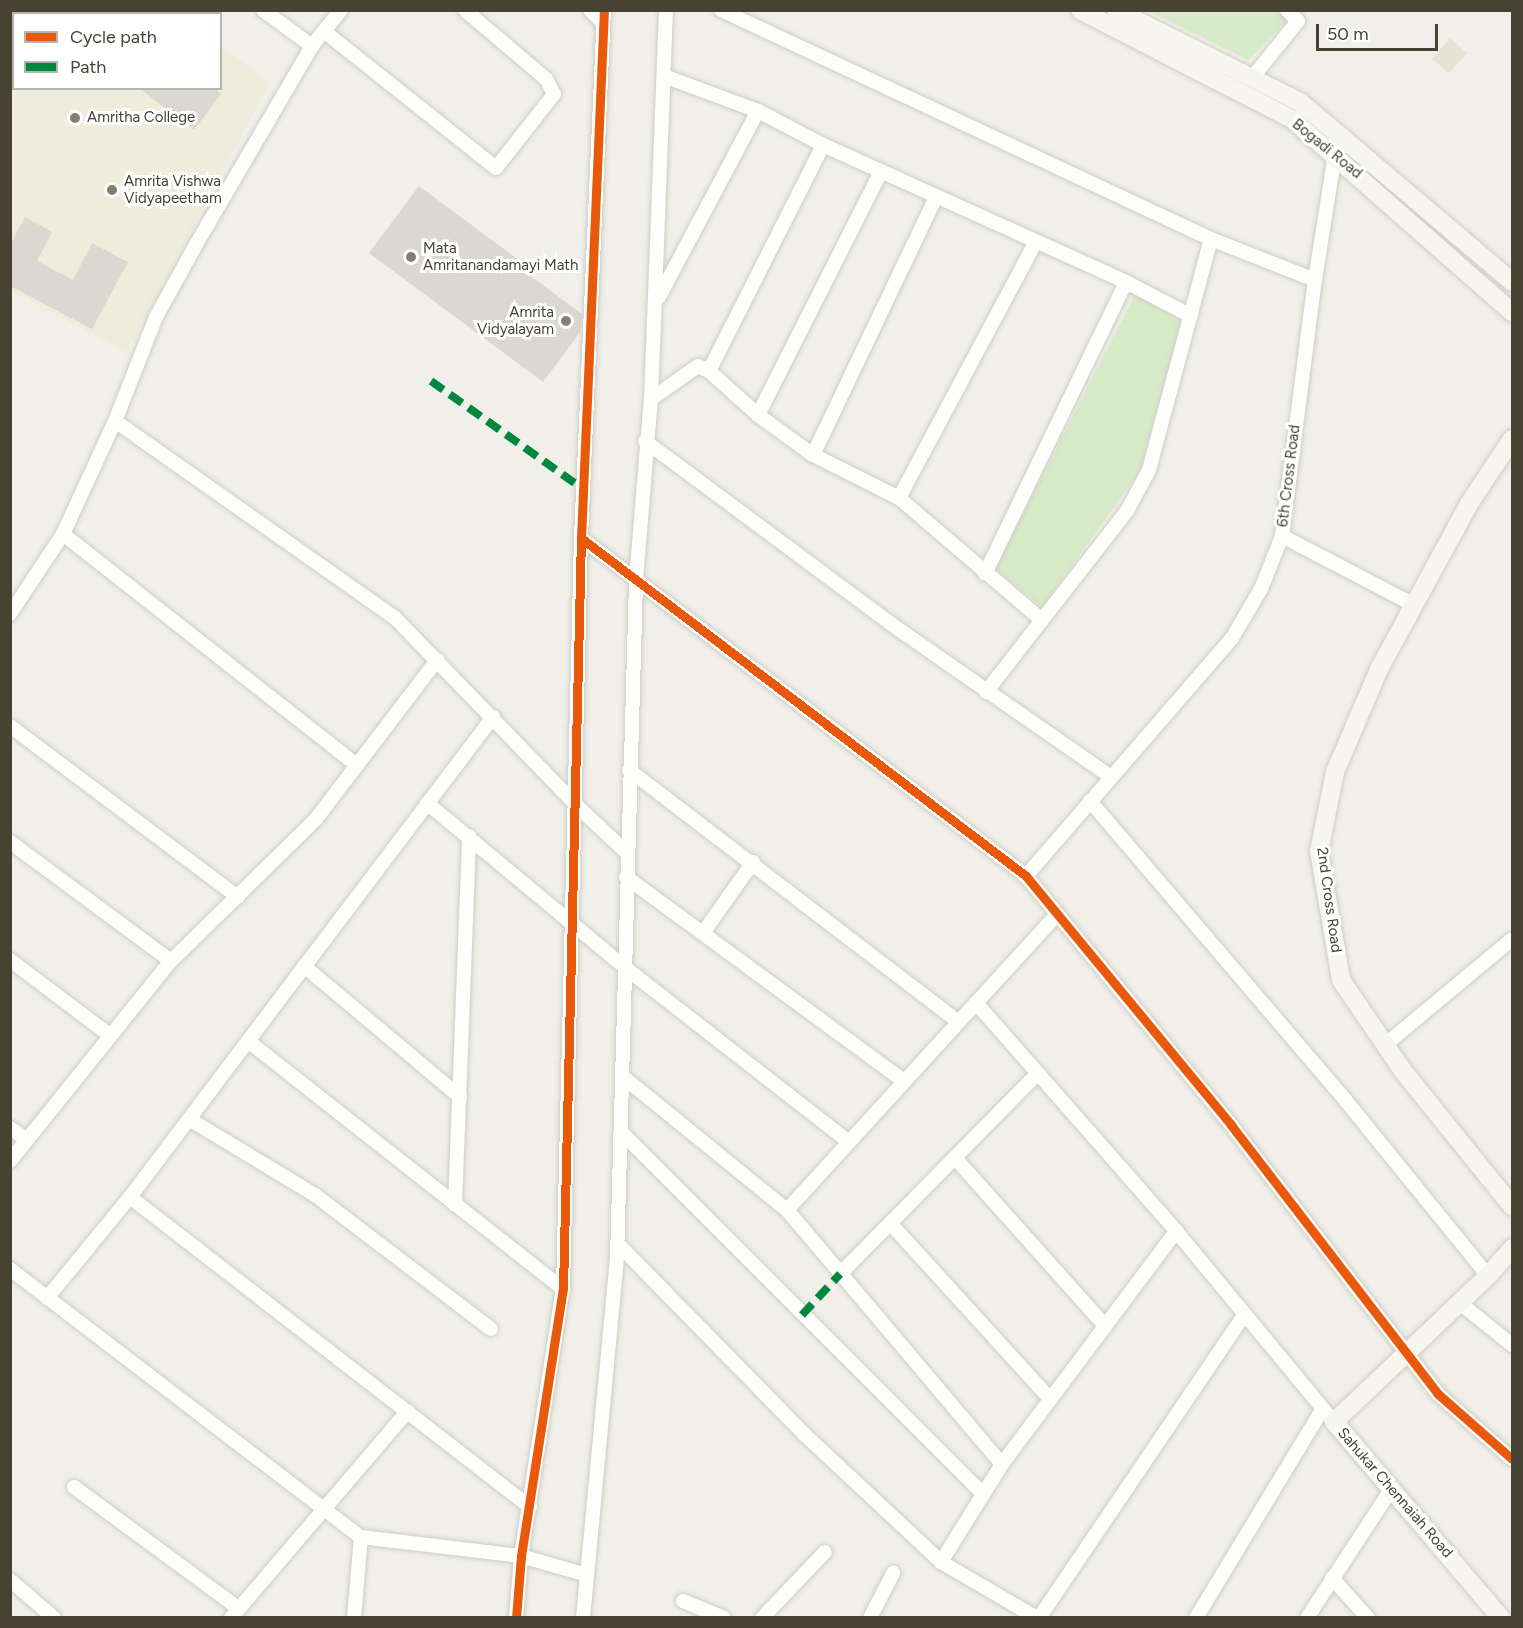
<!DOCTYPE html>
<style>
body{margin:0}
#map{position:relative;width:1523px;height:1628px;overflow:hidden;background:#f0efe9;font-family:Figtree,sans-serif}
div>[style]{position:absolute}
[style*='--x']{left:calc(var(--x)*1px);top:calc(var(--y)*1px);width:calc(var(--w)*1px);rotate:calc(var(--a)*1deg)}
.residential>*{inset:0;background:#e4e3d6}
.education>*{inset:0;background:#eeecdb}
.green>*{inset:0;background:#d7ebc9}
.building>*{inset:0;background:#dad8d1}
.roads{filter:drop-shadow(0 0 2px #cecdc7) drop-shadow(0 0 2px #cecdc7)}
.street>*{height:14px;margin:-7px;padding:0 7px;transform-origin:7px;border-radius:7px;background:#fdfdfc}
.secondary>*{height:18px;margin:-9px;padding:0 9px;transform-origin:9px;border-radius:9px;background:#f6f6ee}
.quiet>*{height:8px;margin-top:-4px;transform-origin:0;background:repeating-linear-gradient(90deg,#00873e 0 15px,transparent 0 23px)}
.cycleway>*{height:9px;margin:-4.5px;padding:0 4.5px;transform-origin:4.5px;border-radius:4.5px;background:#e8590c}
.dots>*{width:16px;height:16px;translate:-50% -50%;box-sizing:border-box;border:3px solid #fff;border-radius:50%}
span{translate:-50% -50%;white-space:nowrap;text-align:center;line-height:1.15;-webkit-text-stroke:6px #fff;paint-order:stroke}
.poi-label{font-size:15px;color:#464335}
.left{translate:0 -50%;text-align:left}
.right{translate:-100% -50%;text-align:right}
.street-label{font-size:15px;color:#464335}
.frame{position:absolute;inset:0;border:12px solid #464335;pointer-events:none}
.legend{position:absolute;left:12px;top:12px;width:210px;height:78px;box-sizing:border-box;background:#fff;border:2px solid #b5b4ae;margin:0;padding:8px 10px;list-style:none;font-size:18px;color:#464335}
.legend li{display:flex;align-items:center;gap:12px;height:30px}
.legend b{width:30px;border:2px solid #b5b4ae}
.scale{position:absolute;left:1316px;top:24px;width:122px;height:27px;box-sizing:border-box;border:3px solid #464335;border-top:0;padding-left:8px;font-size:18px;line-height:21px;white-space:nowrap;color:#464335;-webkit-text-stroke:4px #fff;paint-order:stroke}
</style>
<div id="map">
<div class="residential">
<i style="clip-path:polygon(1450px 38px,1467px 53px,1449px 73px,1432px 59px)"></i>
</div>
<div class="education">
<i style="clip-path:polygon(171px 10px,175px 13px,14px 14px,14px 88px,220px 88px,221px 46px,270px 82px,127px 352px,11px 291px,10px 11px)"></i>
</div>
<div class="green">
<i style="clip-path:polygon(1148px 11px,1277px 11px,1287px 20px,1248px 60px)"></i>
<i style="clip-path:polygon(1135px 294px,1182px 320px,1140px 471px,1042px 607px,995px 569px)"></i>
</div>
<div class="building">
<i style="clip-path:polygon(139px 88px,214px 88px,221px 94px,194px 130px)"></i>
<i style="clip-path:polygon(419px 186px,520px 261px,517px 266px,582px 314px,581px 331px,543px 382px,369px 253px)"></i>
<i style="clip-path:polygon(25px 217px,52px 232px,37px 261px,73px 280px,92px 243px,128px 262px,92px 329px,10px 286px,10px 245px)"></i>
</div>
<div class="roads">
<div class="street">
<i style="--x:263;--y:10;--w:61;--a:36.3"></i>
<i style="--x:341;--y:10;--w:46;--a:128.9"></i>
<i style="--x:312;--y:46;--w:236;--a:120.3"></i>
<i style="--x:193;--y:250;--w:77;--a:118.9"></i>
<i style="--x:156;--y:317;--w:112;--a:111.5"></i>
<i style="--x:115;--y:421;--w:342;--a:35.1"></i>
<i style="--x:395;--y:618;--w:262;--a:45.9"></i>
<i style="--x:577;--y:806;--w:67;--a:43.2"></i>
<i style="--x:590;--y:10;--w:18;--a:45"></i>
<i style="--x:721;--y:10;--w:541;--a:25.05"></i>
<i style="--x:1211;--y:239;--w:112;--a:21.5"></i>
<i style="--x:325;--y:32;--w:218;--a:38.5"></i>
<i style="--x:496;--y:168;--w:94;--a:-51.9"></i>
<i style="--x:554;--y:94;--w:17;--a:-118"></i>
<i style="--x:546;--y:79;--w:106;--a:-139.6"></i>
<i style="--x:664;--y:76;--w:100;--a:20.4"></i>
<i style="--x:758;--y:111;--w:73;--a:27.6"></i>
<i style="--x:823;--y:145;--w:333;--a:24.3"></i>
<i style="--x:1126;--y:282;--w:324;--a:115.8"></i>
<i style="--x:1252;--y:78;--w:73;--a:-51.1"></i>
<i style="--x:1298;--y:21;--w:16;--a:-135"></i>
<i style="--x:1126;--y:282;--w:73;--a:27.6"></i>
<i style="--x:659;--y:297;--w:211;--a:-62"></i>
<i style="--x:709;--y:371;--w:253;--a:-63.2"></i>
<i style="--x:651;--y:399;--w:57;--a:-35.1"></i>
<i style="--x:698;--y:366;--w:12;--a:24"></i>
<i style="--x:709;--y:371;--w:66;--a:41.9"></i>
<i style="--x:758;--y:415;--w:68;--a:36"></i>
<i style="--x:813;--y:455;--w:96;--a:26.6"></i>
<i style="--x:899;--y:498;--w:188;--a:40.5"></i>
<i style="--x:758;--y:415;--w:273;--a:-63.2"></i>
<i style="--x:645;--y:441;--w:307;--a:36.6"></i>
<i style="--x:891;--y:624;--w:268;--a:34.8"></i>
<i style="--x:813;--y:455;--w:286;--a:-64.5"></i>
<i style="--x:899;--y:498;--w:291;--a:-61.9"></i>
<i style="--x:63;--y:534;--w:374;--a:38.2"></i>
<i style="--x:1282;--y:536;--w:149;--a:27.6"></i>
<i style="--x:581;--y:538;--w:559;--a:37.22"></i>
<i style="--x:1026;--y:876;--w:323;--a:50.5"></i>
<i style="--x:1231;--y:1125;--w:339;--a:52.4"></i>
<i style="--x:1438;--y:1394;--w:98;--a:41.3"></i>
<i style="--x:10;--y:614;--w:96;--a:-56.5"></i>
<i style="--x:63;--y:534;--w:124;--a:-65.3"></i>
<i style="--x:986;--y:692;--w:229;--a:-52.1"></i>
<i style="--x:1127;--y:511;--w:47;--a:-61.8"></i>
<i style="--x:1149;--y:470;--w:239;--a:-75"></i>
<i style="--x:10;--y:726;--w:285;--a:36.9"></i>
<i style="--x:629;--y:770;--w:415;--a:37.4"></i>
<i style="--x:1090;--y:801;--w:394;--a:49.5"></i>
<i style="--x:1346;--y:1101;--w:225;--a:50.9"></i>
<i style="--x:427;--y:803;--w:255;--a:39.7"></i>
<i style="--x:623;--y:966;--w:286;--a:37.9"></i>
<i style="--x:10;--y:842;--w:200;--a:36.5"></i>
<i style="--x:1026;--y:876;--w:315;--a:-49.1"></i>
<i style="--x:1232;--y:638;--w:57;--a:-59.4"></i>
<i style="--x:1261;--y:589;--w:57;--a:-68.4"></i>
<i style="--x:1282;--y:536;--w:258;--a:-82.7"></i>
<i style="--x:1315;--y:280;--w:128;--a:-81"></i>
<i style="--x:1335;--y:154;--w:20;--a:-63"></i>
<i style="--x:626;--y:877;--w:345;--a:36.3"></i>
<i style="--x:703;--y:933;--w:87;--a:-54.8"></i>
<i style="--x:10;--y:960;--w:126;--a:37"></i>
<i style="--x:304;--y:966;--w:204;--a:40"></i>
<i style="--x:976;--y:1003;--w:303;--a:48.7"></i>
<i style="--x:1176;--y:1231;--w:248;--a:50.4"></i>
<i style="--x:248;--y:1041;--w:401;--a:38.2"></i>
<i style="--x:1385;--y:1045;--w:165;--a:-39.8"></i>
<i style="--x:622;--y:1076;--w:213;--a:39.1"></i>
<i style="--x:787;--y:1210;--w:333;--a:49.8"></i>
<i style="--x:189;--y:1119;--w:147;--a:31.1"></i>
<i style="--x:315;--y:1195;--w:221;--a:37.3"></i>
<i style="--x:10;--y:1128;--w:21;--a:35"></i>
<i style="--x:622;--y:1133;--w:511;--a:45"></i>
<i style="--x:955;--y:1158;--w:225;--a:48.2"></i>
<i style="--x:10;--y:1161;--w:257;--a:-51.2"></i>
<i style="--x:171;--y:961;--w:203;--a:-44.4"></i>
<i style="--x:316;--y:819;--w:200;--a:-52.7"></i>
<i style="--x:130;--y:1197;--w:506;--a:37.78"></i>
<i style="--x:455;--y:1205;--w:369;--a:-87.8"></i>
<i style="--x:787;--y:1210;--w:399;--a:-47.6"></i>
<i style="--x:890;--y:1223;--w:238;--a:47.7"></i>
<i style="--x:618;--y:1244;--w:267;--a:45.6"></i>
<i style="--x:805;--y:1435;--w:186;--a:43"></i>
<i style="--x:941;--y:1562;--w:111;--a:30.3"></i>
<i style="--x:10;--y:1269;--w:442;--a:37.4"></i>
<i style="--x:361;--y:1537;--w:161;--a:6.8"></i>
<i style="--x:521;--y:1556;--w:69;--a:16.1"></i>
<i style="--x:840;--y:1274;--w:282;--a:-45.4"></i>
<i style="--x:47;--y:1298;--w:131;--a:-50.6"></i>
<i style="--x:130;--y:1197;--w:602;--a:-52.9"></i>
<i style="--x:1460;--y:1303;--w:67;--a:38.9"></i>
<i style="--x:74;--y:1487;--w:204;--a:36.4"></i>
<i style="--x:941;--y:1562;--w:115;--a:-58.1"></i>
<i style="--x:1002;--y:1464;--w:291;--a:-53.2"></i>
<i style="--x:1332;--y:1578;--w:54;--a:48"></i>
<i style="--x:10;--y:1580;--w:58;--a:40.8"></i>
<i style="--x:683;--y:1601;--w:44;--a:22.5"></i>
<i style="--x:231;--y:1618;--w:272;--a:-49.5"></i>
<i style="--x:354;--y:1618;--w:81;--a:-85.1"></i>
<i style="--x:516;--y:1618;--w:62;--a:-85.4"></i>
<i style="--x:521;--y:1556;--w:270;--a:-81.1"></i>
<i style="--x:563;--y:1289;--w:751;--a:-88.63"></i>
<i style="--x:581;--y:538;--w:529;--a:-87.51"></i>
<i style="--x:583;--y:1618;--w:362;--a:-84.6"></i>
<i style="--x:617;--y:1258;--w:678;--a:-88.39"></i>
<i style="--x:636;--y:580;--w:182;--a:-85.3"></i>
<i style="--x:651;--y:399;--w:389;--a:-87.8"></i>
<i style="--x:762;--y:1618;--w:91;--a:-46.3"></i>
<i style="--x:870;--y:1618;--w:51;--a:-62.9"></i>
<i style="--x:1039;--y:1618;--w:366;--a:-55.9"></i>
<i style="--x:1196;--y:1618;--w:243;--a:-58.8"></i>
<i style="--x:1307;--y:1618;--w:155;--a:-56.8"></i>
</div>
<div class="secondary">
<i style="--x:1080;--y:10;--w:238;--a:27.2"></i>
<i style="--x:1292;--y:119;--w:293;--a:41.3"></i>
<i style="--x:1116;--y:10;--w:206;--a:26.6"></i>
<i style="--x:1300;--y:102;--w:278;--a:40.3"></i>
<i style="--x:1512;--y:439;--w:78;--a:123.5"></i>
<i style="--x:1469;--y:504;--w:186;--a:118.6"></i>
<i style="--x:1380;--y:667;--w:114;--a:113.2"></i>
<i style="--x:1335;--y:772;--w:81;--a:101.4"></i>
<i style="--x:1319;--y:851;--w:131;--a:80.3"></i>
<i style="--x:1341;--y:980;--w:110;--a:55.7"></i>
<i style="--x:1403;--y:1071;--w:174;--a:51.1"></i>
<i style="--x:1501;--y:1618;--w:257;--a:-130.4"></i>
<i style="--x:1334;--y:1422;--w:212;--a:-43.5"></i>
<i style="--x:1488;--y:1276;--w:37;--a:-49"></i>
</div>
</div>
<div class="quiet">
<i style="--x:431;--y:381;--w:186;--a:35.4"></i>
<i style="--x:802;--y:1315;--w:56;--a:-47.2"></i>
</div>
<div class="cycleway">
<i style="--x:581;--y:538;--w:559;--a:37.22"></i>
<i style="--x:1026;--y:876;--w:323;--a:50.5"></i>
<i style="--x:1231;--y:1125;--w:339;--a:52.4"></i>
<i style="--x:1438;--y:1394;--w:98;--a:41.3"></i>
<i style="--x:516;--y:1618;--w:62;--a:-85.4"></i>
<i style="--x:521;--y:1556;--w:270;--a:-81.1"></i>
<i style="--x:563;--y:1289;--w:751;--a:-88.63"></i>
<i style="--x:581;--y:538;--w:529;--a:-87.51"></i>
</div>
<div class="dots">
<i style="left:75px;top:118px;background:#827f74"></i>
<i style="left:112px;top:190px;background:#827f74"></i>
<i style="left:411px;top:257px;background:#827f74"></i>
<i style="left:566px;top:321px;background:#827f74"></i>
</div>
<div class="poi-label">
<span class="left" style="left:87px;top:118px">Amritha College</span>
<span class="left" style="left:124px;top:190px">Amrita Vishwa<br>Vidyapeetham</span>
<span class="left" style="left:423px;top:257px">Mata<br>Amritanandamayi Math</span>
<span class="right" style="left:554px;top:321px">Amrita<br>Vidyalayam</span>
</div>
<div class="street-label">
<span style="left:1327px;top:149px;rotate:39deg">Bogadi Road</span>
<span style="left:1289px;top:476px;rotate:-83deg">6th Cross Road</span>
<span style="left:1329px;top:900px;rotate:82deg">2nd Cross Road</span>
<span style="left:1395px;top:1493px;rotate:49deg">Sahukar Chennaiah Road</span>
</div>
<div class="frame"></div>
<ul class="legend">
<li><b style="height:8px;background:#e8590c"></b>Cycle path</li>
<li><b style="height:8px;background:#00873e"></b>Path</li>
</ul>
<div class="scale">50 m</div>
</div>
